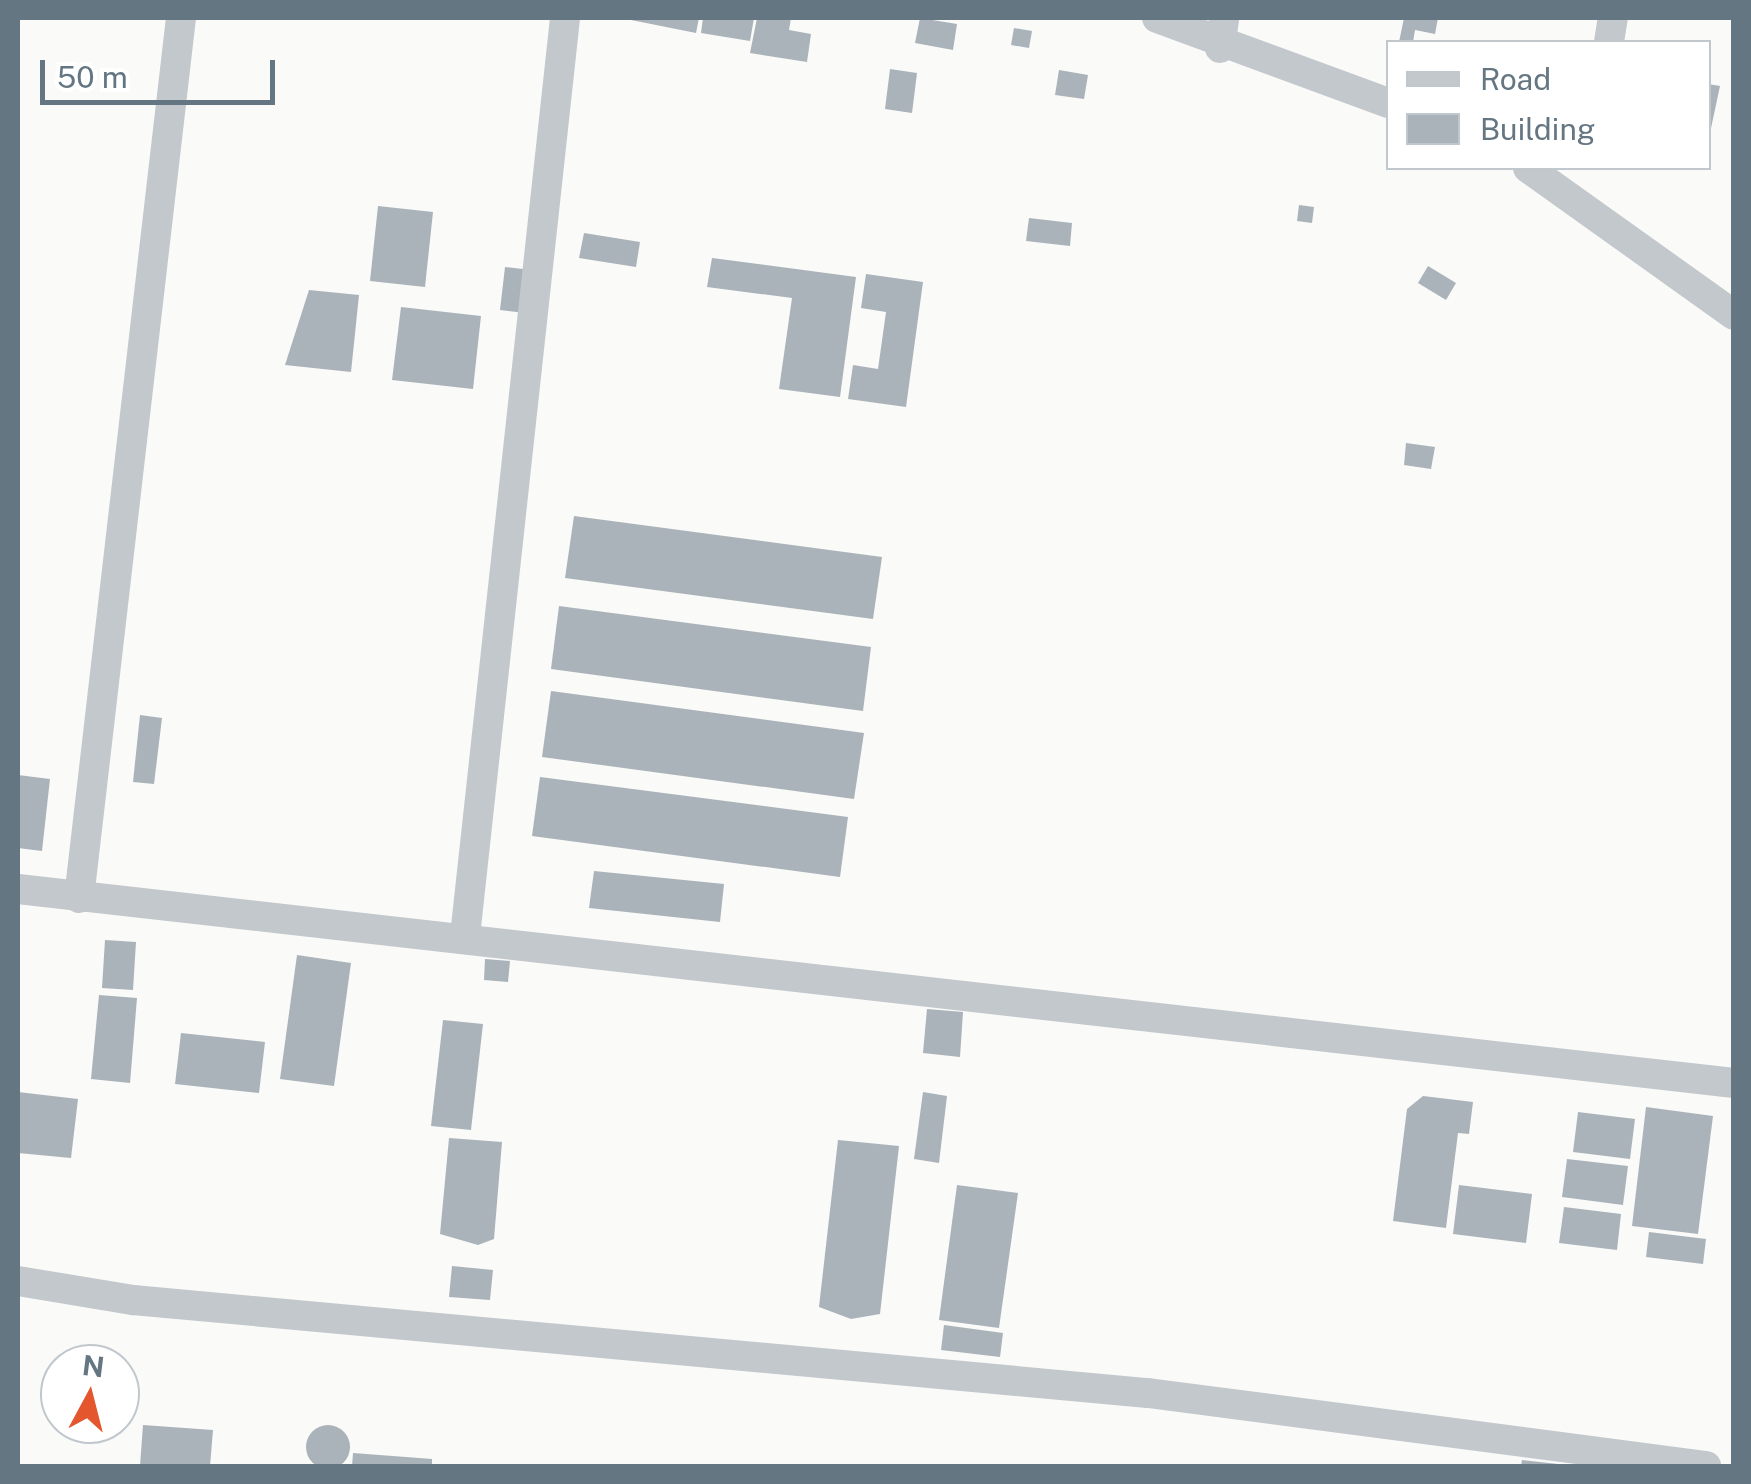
<!DOCTYPE html>
<style>
body{margin:0}
#map{position:relative;width:1751px;height:1484px;overflow:hidden;background:#fafaf8;font-family:"Public Sans",sans-serif}
div>[style]{position:absolute}
[style*='--x']{left:calc(var(--x)*1px);top:calc(var(--y)*1px);width:calc(var(--w)*1px);rotate:calc(var(--a)*1deg)}
.building>*{inset:0;background:#aab3b9}
.round{border-radius:50%}
.street>*{height:30px;margin:-15px;padding:0 15px;transform-origin:15px;border-radius:15px;background:#c3c8cc}
span{translate:-50% -50%;white-space:nowrap;text-align:center;line-height:1.15;-webkit-text-stroke:10px #fff;paint-order:stroke}
.frame{position:absolute;inset:0;border:20px solid #657683;pointer-events:none}
.legend{position:absolute;left:1386px;top:40px;width:325px;height:130px;box-sizing:border-box;background:#fff;border:2px solid #c1c8cd;margin:0;padding:12px 18px;list-style:none;font-size:30px;color:#657683}
.legend li{display:flex;align-items:center;gap:20px;height:50px}
.legend b{width:50px;border:2px solid #c1c8cd}
.north{position:absolute;left:40px;top:1344px;width:100px;height:100px;box-sizing:border-box;background:#fff;border:2px solid #c1c8cd;border-radius:50%;rotate:7deg;font-size:28px;font-weight:700;line-height:40px;text-align:center;color:#657683}
.north::after{content:'';display:block;margin:auto;width:35px;height:45px;background:#e4572e;clip-path:polygon(50% 0,100% 100%,50% 72%,0 100%)}
.scale{position:absolute;left:40px;top:60px;width:235px;height:45px;box-sizing:border-box;border:5px solid #657683;border-top:0;padding-left:12px;font-size:30px;line-height:35px;white-space:nowrap;color:#657683;-webkit-text-stroke:8px #fff;paint-order:stroke}
</style>
<div id="map">
<div class="building">
<i style="clip-path:polygon(621px 18px,699px 18px,696px 33px)"></i>
<i style="clip-path:polygon(703px 18px,754px 18px,750px 41px,701px 33px)"></i>
<i style="clip-path:polygon(757px 18px,791px 18px,789px 30px,811px 34px,807px 62px,750px 53px)"></i>
<i style="clip-path:polygon(920px 18px,957px 24px,953px 50px,915px 43px)"></i>
<i style="clip-path:polygon(1404px 18px,1438px 18px,1435px 34px,1415px 30px,1413px 42px,1399px 42px)"></i>
<i style="clip-path:polygon(1014px 28px,1032px 31px,1029px 48px,1011px 45px)"></i>
<i style="clip-path:polygon(890px 69px,917px 73px,912px 113px,885px 109px)"></i>
<i style="clip-path:polygon(1059px 70px,1088px 75px,1084px 99px,1055px 95px)"></i>
<i style="clip-path:polygon(1708px 84px,1720px 86px,1710px 133px,1708px 133px)"></i>
<i style="clip-path:polygon(1299px 205px,1314px 207px,1312px 223px,1297px 221px)"></i>
<i style="clip-path:polygon(378px 206px,433px 212px,425px 287px,370px 281px)"></i>
<i style="clip-path:polygon(1029px 218px,1072px 223px,1070px 246px,1026px 241px)"></i>
<i style="clip-path:polygon(584px 233px,640px 242px,636px 267px,579px 258px)"></i>
<i style="clip-path:polygon(712px 258px,856px 277px,840px 397px,779px 389px,792px 298px,707px 287px)"></i>
<i style="clip-path:polygon(1428px 266px,1456px 283px,1446px 300px,1418px 283px)"></i>
<i style="clip-path:polygon(505px 267px,531px 270px,526px 313px,500px 310px)"></i>
<i style="clip-path:polygon(866px 274px,923px 282px,906px 407px,848px 399px,853px 365px,878px 369px,886px 312px,861px 308px)"></i>
<i style="clip-path:polygon(309px 290px,359px 295px,351px 372px,285px 365px)"></i>
<i style="clip-path:polygon(401px 307px,481px 316px,473px 389px,392px 380px)"></i>
<i style="clip-path:polygon(1406px 443px,1435px 447px,1431px 469px,1404px 465px)"></i>
<i style="clip-path:polygon(574px 516px,882px 557px,873px 619px,565px 578px)"></i>
<i style="clip-path:polygon(559px 606px,871px 647px,863px 711px,551px 669px)"></i>
<i style="clip-path:polygon(551px 691px,864px 733px,854px 799px,542px 757px)"></i>
<i style="clip-path:polygon(140px 715px,162px 718px,154px 784px,133px 782px)"></i>
<i style="clip-path:polygon(18px 775px,50px 779px,42px 851px,18px 848px)"></i>
<i style="clip-path:polygon(540px 777px,848px 817px,840px 877px,532px 836px)"></i>
<i style="clip-path:polygon(594px 871px,724px 884px,720px 922px,589px 908px)"></i>
<i style="clip-path:polygon(105px 940px,136px 942px,133px 990px,102px 988px)"></i>
<i style="clip-path:polygon(297px 955px,351px 963px,334px 1086px,280px 1079px)"></i>
<i style="clip-path:polygon(485px 959px,510px 961px,508px 982px,484px 980px)"></i>
<i style="clip-path:polygon(99px 995px,137px 998px,130px 1083px,91px 1079px)"></i>
<i style="clip-path:polygon(927px 1009px,963px 1012px,960px 1057px,923px 1053px)"></i>
<i style="clip-path:polygon(443px 1020px,483px 1024px,471px 1130px,431px 1126px)"></i>
<i style="clip-path:polygon(181px 1033px,265px 1042px,259px 1093px,175px 1084px)"></i>
<i style="clip-path:polygon(18px 1092px,78px 1099px,71px 1158px,18px 1153px)"></i>
<i style="clip-path:polygon(923px 1092px,947px 1096px,939px 1163px,914px 1159px)"></i>
<i style="clip-path:polygon(1423px 1096px,1473px 1102px,1469px 1134px,1458px 1133px,1446px 1228px,1393px 1221px,1407px 1109px)"></i>
<i style="clip-path:polygon(1646px 1107px,1713px 1116px,1698px 1234px,1632px 1226px)"></i>
<i style="clip-path:polygon(1578px 1112px,1635px 1119px,1630px 1159px,1573px 1152px)"></i>
<i style="clip-path:polygon(449px 1138px,502px 1142px,494px 1239px,478px 1245px,440px 1234px)"></i>
<i style="clip-path:polygon(838px 1140px,899px 1146px,880px 1314px,851px 1319px,819px 1307px)"></i>
<i style="clip-path:polygon(1567px 1159px,1628px 1166px,1623px 1205px,1562px 1197px)"></i>
<i style="clip-path:polygon(957px 1185px,1018px 1193px,999px 1328px,939px 1320px)"></i>
<i style="clip-path:polygon(1459px 1185px,1532px 1194px,1526px 1243px,1453px 1234px)"></i>
<i style="clip-path:polygon(1564px 1207px,1621px 1214px,1617px 1250px,1559px 1243px)"></i>
<i style="clip-path:polygon(1649px 1232px,1706px 1239px,1703px 1264px,1646px 1257px)"></i>
<i style="clip-path:polygon(452px 1266px,493px 1270px,490px 1300px,449px 1297px)"></i>
<i style="clip-path:polygon(944px 1325px,1003px 1333px,1000px 1357px,941px 1350px)"></i>
<i style="clip-path:polygon(143px 1425px,213px 1430px,210px 1466px,140px 1466px)"></i>
<i class="round" style="left:306px;top:1425px;width:44px;height:44px"></i>
<i style="clip-path:polygon(353px 1453px,432px 1459px,432px 1466px,352px 1466px)"></i>
<i style="clip-path:polygon(1522px 1460px,1558px 1464px,1558px 1466px,1521px 1466px)"></i>
</div>
<div class="street">
<i style="--x:1157;--y:18;--w:246;--a:20.2"></i>
<i style="--x:1609;--y:42;--w:24;--a:-81"></i>
<i style="--x:1220;--y:48;--w:30;--a:-82"></i>
<i style="--x:1528;--y:168;--w:253;--a:35.5"></i>
<i style="--x:18;--y:889;--w:1727;--a:6.45"></i>
<i style="--x:79;--y:898;--w:886;--a:-83.39"></i>
<i style="--x:465;--y:936;--w:923;--a:-83.78"></i>
<i style="--x:18;--y:1281;--w:117;--a:9.4"></i>
<i style="--x:133;--y:1300;--w:1019;--a:5.24"></i>
<i style="--x:1148;--y:1393;--w:563;--a:7.45"></i>
</div>
<div class="frame"></div>
<ul class="legend">
<li><b style="height:12px;background:#c3c8cc"></b>Road</li>
<li><b style="height:28px;background:#aab3b9"></b>Building</li>
</ul>
<div class="north">N</div>
<div class="scale">50 m</div>
</div>
